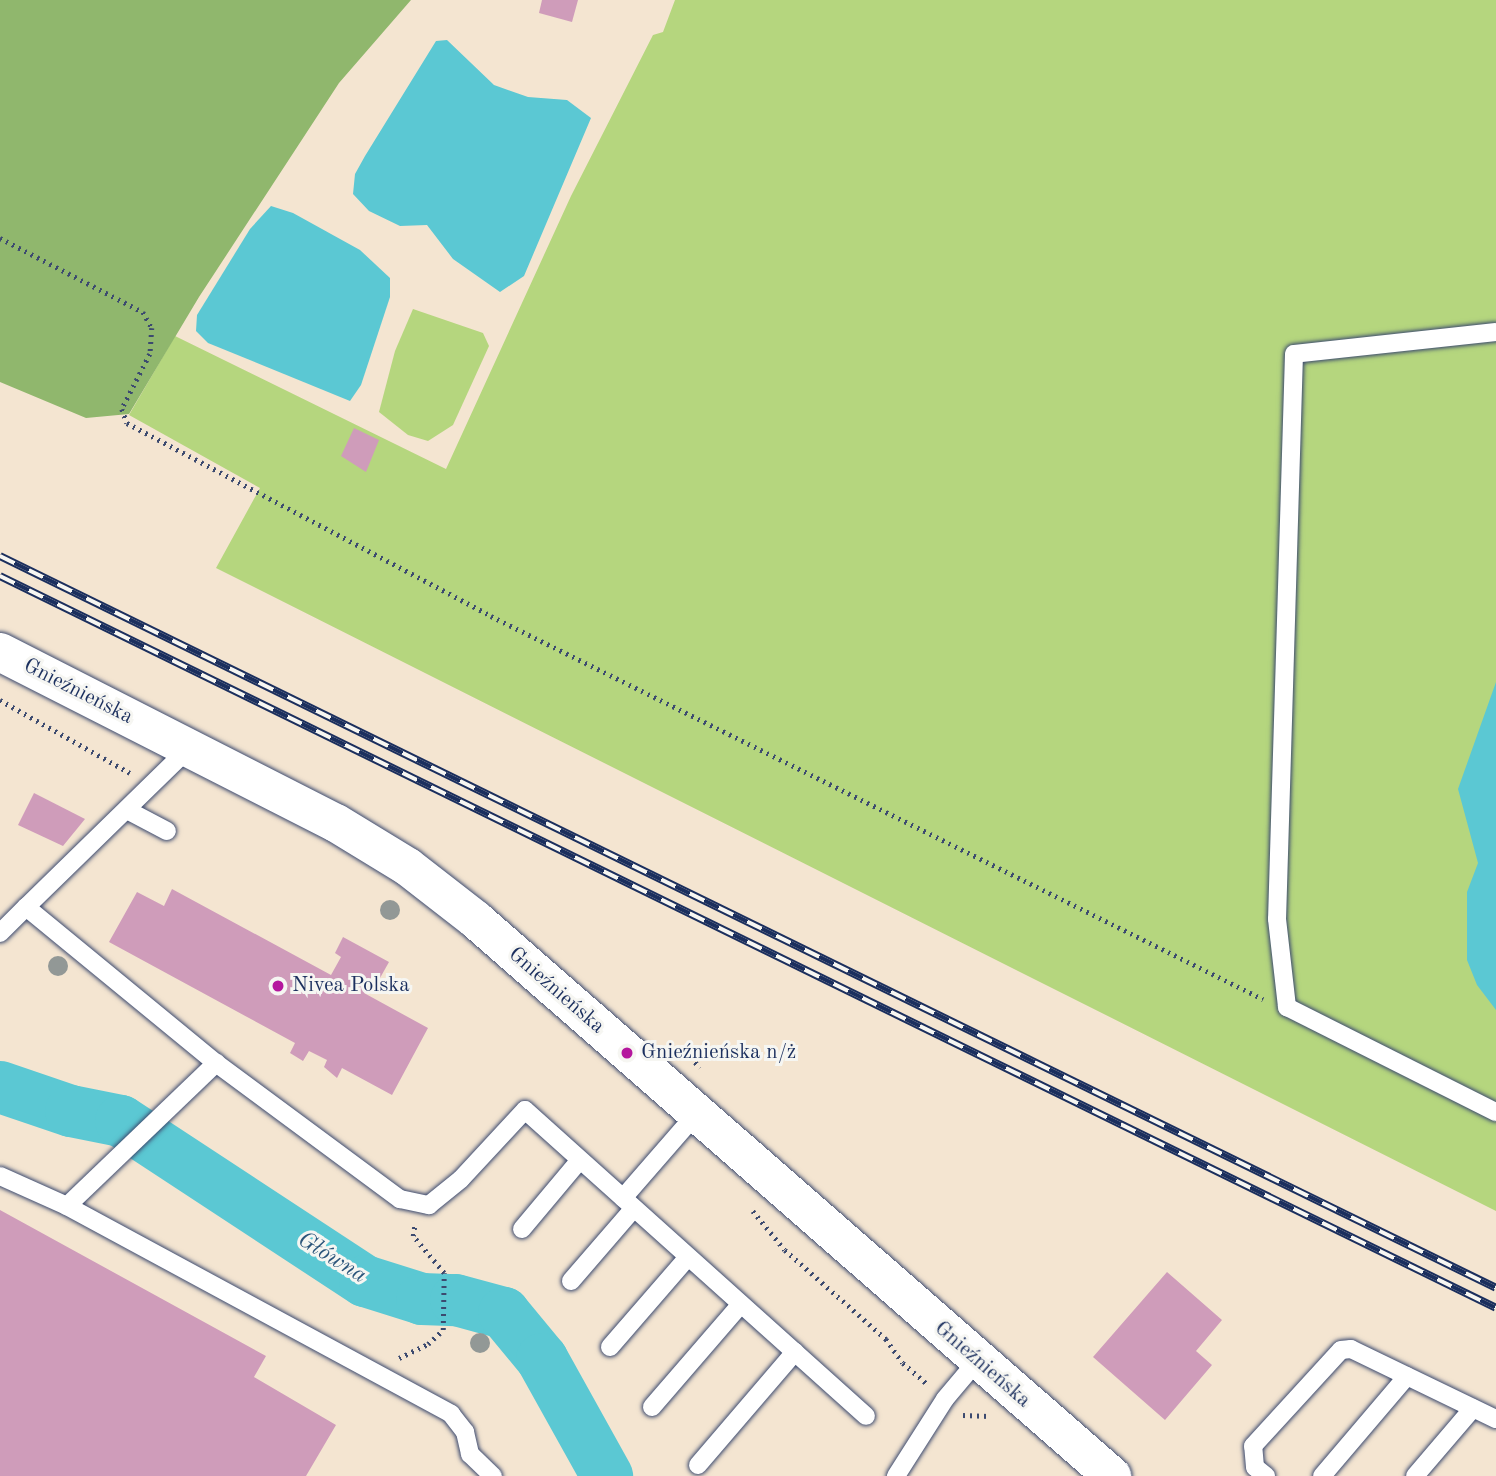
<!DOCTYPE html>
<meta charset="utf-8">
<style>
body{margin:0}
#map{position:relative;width:1496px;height:1476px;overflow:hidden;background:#f4e5d1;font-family:"Old Standard TT",serif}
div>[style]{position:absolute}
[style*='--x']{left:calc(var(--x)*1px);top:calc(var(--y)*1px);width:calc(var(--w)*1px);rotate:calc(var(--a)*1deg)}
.green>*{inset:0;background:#b5d67e}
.forest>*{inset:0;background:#90b76d}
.water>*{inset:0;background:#5bc8d3}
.river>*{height:52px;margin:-26px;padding:0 26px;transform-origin:26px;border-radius:26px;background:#5bc8d3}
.building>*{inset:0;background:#cf9cba}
.path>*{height:4.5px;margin-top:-2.25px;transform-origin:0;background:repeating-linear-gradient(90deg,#3c4a6f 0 2px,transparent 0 7px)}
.roads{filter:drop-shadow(0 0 2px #3c4a6f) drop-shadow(0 0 2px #3c4a6f)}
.service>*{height:18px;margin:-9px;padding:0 9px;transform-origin:9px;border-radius:9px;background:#fff}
.tertiary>*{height:38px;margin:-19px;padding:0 19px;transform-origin:19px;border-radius:19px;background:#fff}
.rail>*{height:8px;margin-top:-4px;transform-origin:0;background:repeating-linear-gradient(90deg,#f6f6f2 0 16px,#1b2f5e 0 32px);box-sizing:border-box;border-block:2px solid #1b2f5e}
.trees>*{width:20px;height:20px;margin:-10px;border-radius:50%;background:#929896}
.dots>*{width:19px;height:19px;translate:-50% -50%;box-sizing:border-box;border:4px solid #f6f6f2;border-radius:50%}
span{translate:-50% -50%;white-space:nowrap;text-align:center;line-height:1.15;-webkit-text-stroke:6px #f6f6f2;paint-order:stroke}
.street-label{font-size:21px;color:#1b2f5e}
.poi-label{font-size:21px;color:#1b2f5e}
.left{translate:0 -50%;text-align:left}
.water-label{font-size:23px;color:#2b557b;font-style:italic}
</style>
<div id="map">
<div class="green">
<i style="clip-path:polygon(675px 0,1496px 0,1496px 1211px,216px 568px,260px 488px,129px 415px,175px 336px,446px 469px,571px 196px,653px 35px,663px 32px)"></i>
<i style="clip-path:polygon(413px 309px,483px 333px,489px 346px,453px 425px,428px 441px,408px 435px,379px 412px,395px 351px)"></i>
</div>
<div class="forest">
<i style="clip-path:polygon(0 0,411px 0,339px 83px,199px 297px,129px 414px,86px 418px,0 382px)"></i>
</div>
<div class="water">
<i style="clip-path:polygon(447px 40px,494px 85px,528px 97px,567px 100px,591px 118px,524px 276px,500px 292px,453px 259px,427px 225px,400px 226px,369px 211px,353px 194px,355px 174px,365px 156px,436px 41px)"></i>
<i style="clip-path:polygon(271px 206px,293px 213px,360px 250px,390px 278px,390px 297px,361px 385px,350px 401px,208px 343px,196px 331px,197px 315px,250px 229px)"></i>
<i style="clip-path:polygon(1496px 682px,1496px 1010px,1477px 985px,1467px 960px,1467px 892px,1478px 863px,1458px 789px)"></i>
<i style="clip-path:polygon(0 1073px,83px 1101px,113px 1106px,176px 1143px,163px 1164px,123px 1130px,96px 1120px,66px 1122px,0 1098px)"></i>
</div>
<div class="river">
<i style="--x:0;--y:1087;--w:75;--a:18.7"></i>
<i style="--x:71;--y:1111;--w:51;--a:11.3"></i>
<i style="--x:121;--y:1121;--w:292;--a:33.3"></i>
<i style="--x:365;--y:1281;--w:60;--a:17.5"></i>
<i style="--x:422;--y:1299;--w:34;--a:2"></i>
<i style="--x:456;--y:1300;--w:50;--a:15.2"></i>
<i style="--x:504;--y:1313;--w:60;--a:50.4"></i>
<i style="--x:542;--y:1359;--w:134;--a:60.9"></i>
</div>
<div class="building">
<i style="clip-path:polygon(542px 0,578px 0,572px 22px,539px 13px)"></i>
<i style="clip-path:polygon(354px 428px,379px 440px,366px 472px,341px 456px)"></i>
<i style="clip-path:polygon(34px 793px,85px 819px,63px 846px,18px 825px)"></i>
<i style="clip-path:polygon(172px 889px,331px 975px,341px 957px,335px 953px,343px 937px,389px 962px,380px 978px,373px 974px,364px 993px,428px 1028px,392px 1095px,342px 1068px,337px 1078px,324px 1067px,327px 1060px,309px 1051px,303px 1061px,290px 1053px,295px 1043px,109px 942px,137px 892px,164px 906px)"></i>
<i style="clip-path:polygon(0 1210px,266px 1356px,254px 1377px,336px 1425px,306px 1476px,0 1476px)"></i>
<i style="clip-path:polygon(1167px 1272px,1222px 1320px,1196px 1351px,1212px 1365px,1165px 1420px,1093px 1357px)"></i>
</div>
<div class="path">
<i style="--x:0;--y:238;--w:161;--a:27.4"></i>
<i style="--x:143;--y:312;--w:18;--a:61"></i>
<i style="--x:152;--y:328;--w:26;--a:94"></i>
<i style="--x:150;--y:354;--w:62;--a:117"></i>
<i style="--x:122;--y:409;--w:15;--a:70"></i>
<i style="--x:127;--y:423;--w:412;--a:27.9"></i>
<i style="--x:491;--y:616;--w:862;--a:26.39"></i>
<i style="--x:0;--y:700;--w:149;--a:29.3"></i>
<i style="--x:687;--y:1051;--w:21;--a:53"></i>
<i style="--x:753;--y:1211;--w:50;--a:50.6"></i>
<i style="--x:785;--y:1250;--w:135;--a:41.4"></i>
<i style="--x:886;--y:1339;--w:29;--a:55"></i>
<i style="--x:903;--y:1363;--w:32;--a:41"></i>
<i style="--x:399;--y:1358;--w:32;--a:-26"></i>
<i style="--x:428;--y:1344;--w:21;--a:-43"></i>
<i style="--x:443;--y:1330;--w:57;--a:-89"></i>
<i style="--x:444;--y:1273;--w:48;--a:-130"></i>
<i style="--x:413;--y:1236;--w:12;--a:-81"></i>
<i style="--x:963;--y:1415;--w:26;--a:2"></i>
</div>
<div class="roads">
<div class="service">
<i style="--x:1496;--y:332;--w:203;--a:173.8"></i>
<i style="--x:1294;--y:354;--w:565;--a:91.72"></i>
<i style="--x:1277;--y:919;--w:89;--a:83.5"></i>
<i style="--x:1287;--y:1007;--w:234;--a:26.7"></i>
<i style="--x:188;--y:749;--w:226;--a:135.7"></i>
<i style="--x:26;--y:907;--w:246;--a:39.4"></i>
<i style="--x:216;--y:1063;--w:229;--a:36.5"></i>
<i style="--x:400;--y:1199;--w:30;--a:12"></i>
<i style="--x:429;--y:1205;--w:41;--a:-39.1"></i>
<i style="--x:461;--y:1179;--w:94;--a:-47.2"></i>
<i style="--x:525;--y:1110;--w:458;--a:41.9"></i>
<i style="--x:127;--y:810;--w:45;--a:27.7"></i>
<i style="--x:0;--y:933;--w:37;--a:-45"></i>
<i style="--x:0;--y:1176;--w:73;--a:24.1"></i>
<i style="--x:67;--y:1206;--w:437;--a:28.4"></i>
<i style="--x:451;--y:1414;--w:23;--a:52"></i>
<i style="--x:465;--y:1432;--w:23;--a:77"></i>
<i style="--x:470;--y:1454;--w:32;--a:44"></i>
<i style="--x:623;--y:1198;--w:111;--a:-49"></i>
<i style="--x:67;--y:1206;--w:207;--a:-43.8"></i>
<i style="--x:522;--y:1229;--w:90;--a:-50"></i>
<i style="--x:571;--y:1281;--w:96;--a:-49.2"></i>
<i style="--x:610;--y:1347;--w:119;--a:-49.1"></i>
<i style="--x:652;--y:1407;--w:136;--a:-49.2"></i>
<i style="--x:698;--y:1465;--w:149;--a:-49.4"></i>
<i style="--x:896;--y:1476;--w:91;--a:-57.5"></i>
<i style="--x:945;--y:1399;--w:50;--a:-49.9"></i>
<i style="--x:1266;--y:1476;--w:14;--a:-141"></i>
<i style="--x:1255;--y:1467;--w:21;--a:-95"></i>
<i style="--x:1253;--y:1446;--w:130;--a:-47.5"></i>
<i style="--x:1341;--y:1350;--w:10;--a:-6"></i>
<i style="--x:1351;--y:1349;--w:161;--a:25.8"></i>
<i style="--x:1322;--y:1476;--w:131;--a:-49.6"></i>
<i style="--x:1415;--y:1476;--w:89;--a:-49.5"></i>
</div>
<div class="tertiary">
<i style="--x:0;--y:652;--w:377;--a:27"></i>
<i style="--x:336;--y:823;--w:84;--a:31.4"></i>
<i style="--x:408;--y:867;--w:86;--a:37.9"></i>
<i style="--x:476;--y:920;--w:845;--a:41.16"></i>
</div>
</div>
<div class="rail">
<i style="--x:0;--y:556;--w:1665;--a:26.07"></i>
<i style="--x:0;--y:576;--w:1665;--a:26.07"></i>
</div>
<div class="trees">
<i style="left:390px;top:910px"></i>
<i style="left:58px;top:966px"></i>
<i style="left:480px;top:1343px"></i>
</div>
<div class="dots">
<i style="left:278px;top:986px;background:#b5179e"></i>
<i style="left:627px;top:1053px;background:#b5179e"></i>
</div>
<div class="street-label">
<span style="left:78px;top:692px;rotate:27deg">Gnieźnieńska</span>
<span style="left:556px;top:991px;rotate:41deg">Gnieźnieńska</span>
<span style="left:982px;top:1365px;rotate:41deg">Gnieźnieńska</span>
</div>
<div class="poi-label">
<span class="left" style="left:292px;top:986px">Nivea Polska</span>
<span class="left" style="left:641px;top:1053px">Gnieźnieńska n/ż</span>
</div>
<div class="water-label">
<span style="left:332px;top:1258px;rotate:32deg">Główna</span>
</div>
</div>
